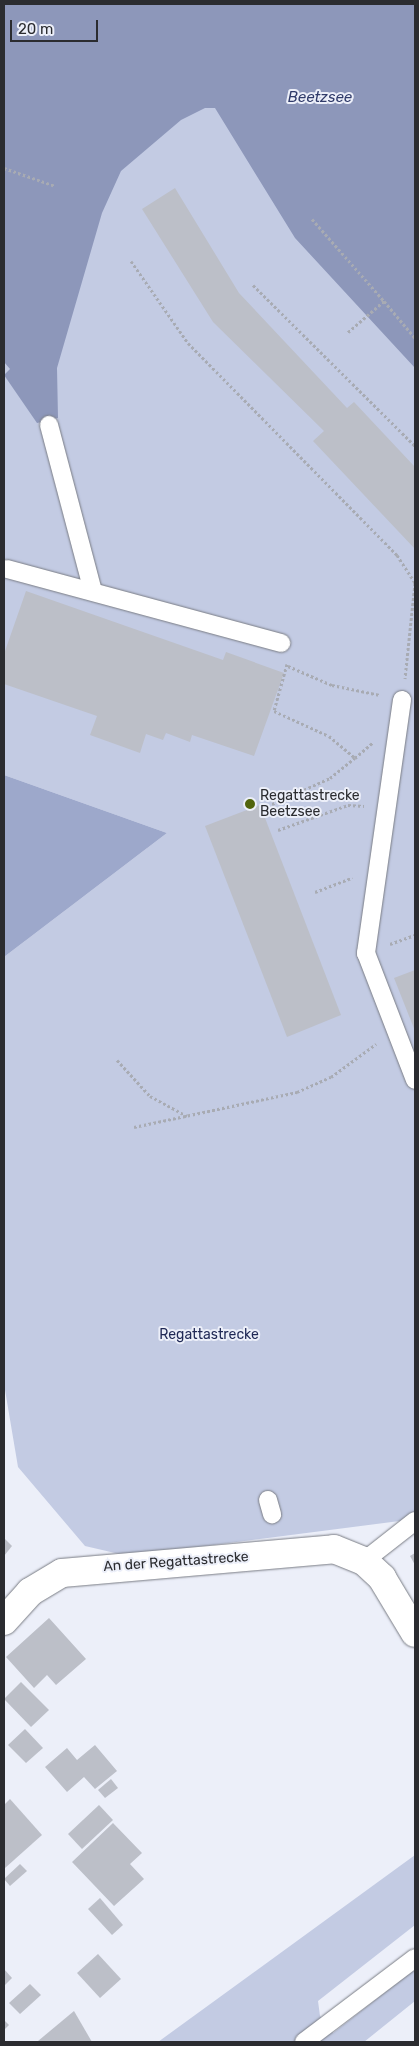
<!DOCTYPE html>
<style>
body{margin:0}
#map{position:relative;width:419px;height:2046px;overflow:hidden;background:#eceff9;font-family:Rubik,sans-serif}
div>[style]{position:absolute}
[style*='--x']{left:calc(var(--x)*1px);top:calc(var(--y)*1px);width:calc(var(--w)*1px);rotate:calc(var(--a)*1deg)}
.green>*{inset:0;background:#c3cbe3}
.forest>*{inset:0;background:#9da8cb}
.water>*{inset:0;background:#8d97ba}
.building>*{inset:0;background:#bcbfc8}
.path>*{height:3px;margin-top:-1.5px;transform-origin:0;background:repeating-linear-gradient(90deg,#a8abb3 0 2.5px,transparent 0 5px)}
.roads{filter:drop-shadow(0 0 1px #797c84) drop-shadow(0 0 1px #797c84)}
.lane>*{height:18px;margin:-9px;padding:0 9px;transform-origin:9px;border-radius:9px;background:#fff}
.street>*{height:28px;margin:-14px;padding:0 14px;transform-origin:14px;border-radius:14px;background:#fff}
.dots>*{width:14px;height:14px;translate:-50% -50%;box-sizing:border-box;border:2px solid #eceff9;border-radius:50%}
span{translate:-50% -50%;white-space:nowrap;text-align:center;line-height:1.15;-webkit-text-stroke:4px #eceff9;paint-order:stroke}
.poi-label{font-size:14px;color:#2b2c30}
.left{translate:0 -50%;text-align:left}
.park-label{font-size:14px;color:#1f2855}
.street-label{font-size:14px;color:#2b2c30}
.water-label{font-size:15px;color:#303b6a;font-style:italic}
.frame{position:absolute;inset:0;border:5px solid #2b2c30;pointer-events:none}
.scale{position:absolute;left:10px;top:20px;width:88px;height:22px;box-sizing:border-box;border:2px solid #2b2c30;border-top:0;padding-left:6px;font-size:15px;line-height:18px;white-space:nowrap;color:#2b2c30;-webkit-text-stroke:4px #eceff9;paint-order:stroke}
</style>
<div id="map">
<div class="green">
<i style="clip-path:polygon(4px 4px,415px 4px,415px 1519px,128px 1556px,85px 1546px,18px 1467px,4px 1384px,4px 957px,167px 833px,4px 775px)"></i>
<i style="clip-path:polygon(415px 1855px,415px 1925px,318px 2001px,320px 2016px,333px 2033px,415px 1969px,415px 2001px,364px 2042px,158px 2042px)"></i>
</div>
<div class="forest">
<i style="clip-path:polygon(4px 775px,167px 833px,4px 957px)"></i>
</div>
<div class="water">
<i style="clip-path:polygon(4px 4px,415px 4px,415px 368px,295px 238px,215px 108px,205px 108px,181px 120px,121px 171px,102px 213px,57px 368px,58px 418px,37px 423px,4px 375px,10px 369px,4px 362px)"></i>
</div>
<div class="building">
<i style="clip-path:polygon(175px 188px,239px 293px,347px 408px,354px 402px,415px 467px,415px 549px,313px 441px,324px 431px,213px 322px,142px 209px)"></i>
<i style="clip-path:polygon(26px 591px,223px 660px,226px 652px,284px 673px,254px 756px,192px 735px,190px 742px,166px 733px,163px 740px,146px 734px,140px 753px,90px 735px,97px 716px,4px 684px,4px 654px)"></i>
<i style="clip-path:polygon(260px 805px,341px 1015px,287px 1037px,205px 826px)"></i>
<i style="clip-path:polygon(415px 970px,415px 1031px,394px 978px)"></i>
<i style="clip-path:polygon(4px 1538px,12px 1546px,4px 1556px)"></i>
<i style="clip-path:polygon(415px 1553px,415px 1565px,410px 1556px)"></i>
<i style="clip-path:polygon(49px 1618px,86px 1659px,56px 1685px,47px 1675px,34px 1688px,6px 1657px)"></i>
<i style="clip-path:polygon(21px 1682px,49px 1710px,31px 1727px,4px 1699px)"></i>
<i style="clip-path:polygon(25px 1729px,43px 1748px,26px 1763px,8px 1745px)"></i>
<i style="clip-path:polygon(95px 1745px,117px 1771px,95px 1789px,84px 1777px,67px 1792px,45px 1767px,67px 1748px,77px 1760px)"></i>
<i style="clip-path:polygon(111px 1779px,118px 1788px,105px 1798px,98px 1790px)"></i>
<i style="clip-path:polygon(10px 1799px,42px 1835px,5px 1868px,4px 1805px)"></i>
<i style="clip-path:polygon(99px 1805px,113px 1820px,82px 1849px,68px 1834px)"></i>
<i style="clip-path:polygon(113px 1823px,142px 1853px,130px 1864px,144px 1879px,114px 1906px,72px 1862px)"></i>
<i style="clip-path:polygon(20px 1864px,27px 1871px,10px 1886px,4px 1879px)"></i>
<i style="clip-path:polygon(100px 1898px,123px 1925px,112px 1935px,88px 1909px)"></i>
<i style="clip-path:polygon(98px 1954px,121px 1979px,100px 1998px,77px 1973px)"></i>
<i style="clip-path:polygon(4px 1969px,12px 1978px,4px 1986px)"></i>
<i style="clip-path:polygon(30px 1984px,41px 1995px,20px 2014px,9px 2003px)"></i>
<i style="clip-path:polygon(74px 2011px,92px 2042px,39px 2042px,38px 2041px)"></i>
<i style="clip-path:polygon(4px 2020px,9px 2025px,4px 2030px)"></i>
</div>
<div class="path">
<i style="--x:4;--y:168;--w:54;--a:19.4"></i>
<i style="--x:312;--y:219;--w:109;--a:48.7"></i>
<i style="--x:384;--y:301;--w:49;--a:139.1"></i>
<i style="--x:131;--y:261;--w:100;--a:55.2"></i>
<i style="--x:188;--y:343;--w:298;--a:45.4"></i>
<i style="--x:397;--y:555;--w:33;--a:57"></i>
<i style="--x:415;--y:583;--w:96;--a:96"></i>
<i style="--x:253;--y:285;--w:228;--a:44.8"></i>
<i style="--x:384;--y:301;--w:48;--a:50"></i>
<i style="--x:287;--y:664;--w:49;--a:105.5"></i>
<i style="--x:274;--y:711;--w:60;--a:24.4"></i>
<i style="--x:329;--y:736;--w:34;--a:40"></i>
<i style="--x:355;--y:758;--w:23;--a:-41"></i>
<i style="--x:288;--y:666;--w:48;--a:23.4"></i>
<i style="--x:332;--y:685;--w:49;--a:11.8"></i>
<i style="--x:272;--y:804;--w:64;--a:-24.1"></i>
<i style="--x:330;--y:778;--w:32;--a:-39"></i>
<i style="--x:278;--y:830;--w:74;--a:-19.7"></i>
<i style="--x:348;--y:805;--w:16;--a:4"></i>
<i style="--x:315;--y:892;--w:40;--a:-21"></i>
<i style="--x:390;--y:944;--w:27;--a:-20"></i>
<i style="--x:117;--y:1060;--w:49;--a:47.5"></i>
<i style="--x:150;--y:1096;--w:42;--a:28.4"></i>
<i style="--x:134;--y:1127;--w:167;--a:-12.1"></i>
<i style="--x:297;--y:1092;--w:37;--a:-24"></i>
<i style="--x:331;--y:1077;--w:56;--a:-36.3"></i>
</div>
<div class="roads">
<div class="lane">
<i style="--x:49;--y:425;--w:172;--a:75.2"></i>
<i style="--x:7;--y:569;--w:284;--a:15.1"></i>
<i style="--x:402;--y:700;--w:256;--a:98.1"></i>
<i style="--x:366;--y:953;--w:136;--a:68.9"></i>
<i style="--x:268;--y:1500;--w:15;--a:74"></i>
<i style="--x:364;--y:1561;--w:65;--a:-38.1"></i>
<i style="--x:304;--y:2042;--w:139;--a:-37.1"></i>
</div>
<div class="street">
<i style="--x:4;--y:1621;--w:39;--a:-48"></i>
<i style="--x:30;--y:1592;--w:37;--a:-31"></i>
<i style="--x:62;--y:1573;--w:273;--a:-5"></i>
<i style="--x:334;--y:1549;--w:32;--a:22"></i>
<i style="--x:364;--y:1561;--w:25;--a:43"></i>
<i style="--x:382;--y:1578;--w:64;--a:59"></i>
</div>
</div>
<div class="dots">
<i style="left:250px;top:804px;background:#51640d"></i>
</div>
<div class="poi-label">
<span class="left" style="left:260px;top:804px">Regattastrecke<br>Beetzsee</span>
</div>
<div class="park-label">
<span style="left:209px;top:1335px">Regattastrecke</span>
</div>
<div class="street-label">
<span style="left:176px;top:1562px;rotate:-4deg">An der Regattastrecke</span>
</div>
<div class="water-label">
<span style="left:320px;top:98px">Beetzsee</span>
</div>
<div class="frame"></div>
<div class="scale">20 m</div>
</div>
